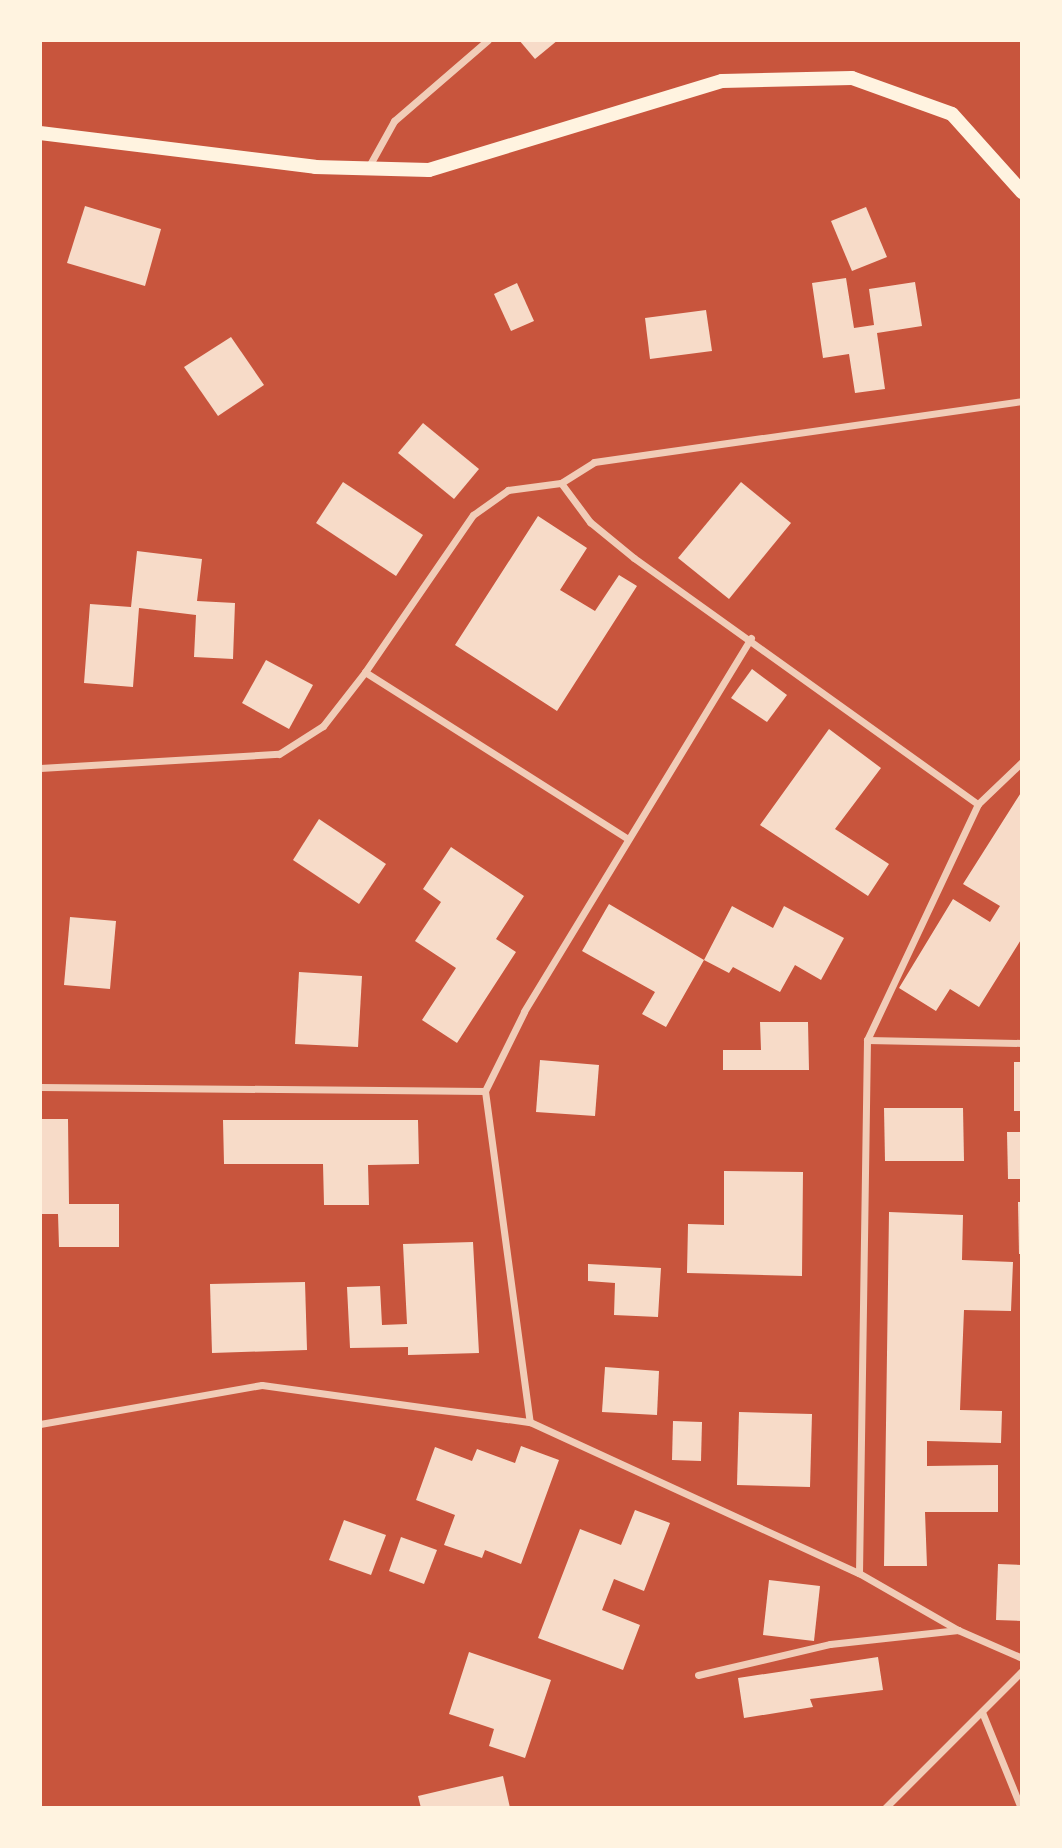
<!DOCTYPE html>
<style>
body{margin:0}
#map{position:relative;width:1062px;height:1848px;overflow:hidden;background:#c8553d;font-family:Figtree,sans-serif}
div>[style]{position:absolute}
[style*='--x']{left:calc(var(--x)*1px);top:calc(var(--y)*1px);width:calc(var(--w)*1px);rotate:calc(var(--a)*1deg)}
.building>*{inset:0;background:#f7dbc8}
.minor>*{height:7px;margin:-3.5px;padding:0 3.5px;transform-origin:3.5px;border-radius:3.5px;background:#f1ccb7}
.secondary>*{height:14px;margin:-7px;padding:0 7px;transform-origin:7px;border-radius:7px;background:#fff3e0}
span{translate:-50% -50%;white-space:nowrap;text-align:center;line-height:1.15;-webkit-text-stroke:5px #fff3e0;paint-order:stroke}
.frame{position:absolute;inset:0;border:42px solid #fff3e0;pointer-events:none}
</style>
<div id="map">
<div class="building">
<i style="clip-path:polygon(519px 40px,558px 40px,535px 59px)"></i>
<i style="clip-path:polygon(85px 206px,161px 229px,145px 286px,67px 263px)"></i>
<i style="clip-path:polygon(866px 207px,887px 257px,852px 271px,831px 221px)"></i>
<i style="clip-path:polygon(846px 278px,854px 328px,874px 325px,869px 289px,915px 282px,922px 326px,877px 333px,885px 389px,855px 393px,849px 354px,823px 358px,812px 283px)"></i>
<i style="clip-path:polygon(517px 283px,534px 321px,511px 331px,494px 294px)"></i>
<i style="clip-path:polygon(706px 310px,712px 351px,650px 359px,645px 318px)"></i>
<i style="clip-path:polygon(231px 337px,264px 385px,218px 416px,184px 367px)"></i>
<i style="clip-path:polygon(423px 423px,479px 469px,454px 499px,398px 453px)"></i>
<i style="clip-path:polygon(343px 482px,423px 535px,396px 576px,316px 523px)"></i>
<i style="clip-path:polygon(741px 482px,791px 523px,729px 599px,678px 558px)"></i>
<i style="clip-path:polygon(538px 516px,587px 548px,560px 590px,595px 611px,619px 575px,637px 586px,557px 711px,455px 645px)"></i>
<i style="clip-path:polygon(137px 551px,202px 559px,197px 601px,235px 603px,233px 659px,194px 657px,196px 615px,139px 608px,133px 687px,84px 683px,90px 604px,131px 607px)"></i>
<i style="clip-path:polygon(266px 660px,313px 685px,289px 729px,242px 703px)"></i>
<i style="clip-path:polygon(752px 669px,787px 695px,767px 722px,731px 698px)"></i>
<i style="clip-path:polygon(829px 729px,881px 768px,835px 829px,889px 864px,868px 896px,760px 825px)"></i>
<i style="clip-path:polygon(1022px 791px,1022px 938px,979px 1007px,950px 989px,936px 1011px,899px 988px,953px 899px,990px 922px,1000px 906px,963px 884px)"></i>
<i style="clip-path:polygon(319px 819px,386px 864px,359px 904px,293px 860px)"></i>
<i style="clip-path:polygon(451px 847px,524px 896px,496px 939px,516px 952px,457px 1043px,422px 1020px,456px 968px,415px 941px,441px 902px,423px 889px)"></i>
<i style="clip-path:polygon(609px 904px,704px 960px,666px 1027px,642px 1014px,655px 992px,582px 951px)"></i>
<i style="clip-path:polygon(732px 906px,773px 928px,784px 906px,844px 938px,821px 980px,795px 965px,780px 992px,733px 967px,729px 973px,704px 960px)"></i>
<i style="clip-path:polygon(70px 917px,116px 921px,110px 989px,64px 985px)"></i>
<i style="clip-path:polygon(299px 972px,362px 976px,358px 1047px,295px 1044px)"></i>
<i style="clip-path:polygon(760px 1022px,808px 1022px,809px 1070px,723px 1070px,723px 1050px,761px 1050px)"></i>
<i style="clip-path:polygon(540px 1060px,599px 1065px,595px 1116px,536px 1112px)"></i>
<i style="clip-path:polygon(1014px 1062px,1022px 1062px,1022px 1111px,1014px 1111px)"></i>
<i style="clip-path:polygon(884px 1108px,963px 1108px,964px 1161px,885px 1161px)"></i>
<i style="clip-path:polygon(40px 1119px,68px 1119px,69px 1204px,119px 1204px,119px 1247px,59px 1247px,58px 1214px,40px 1214px)"></i>
<i style="clip-path:polygon(223px 1120px,418px 1120px,419px 1164px,368px 1165px,369px 1205px,324px 1205px,323px 1164px,224px 1164px)"></i>
<i style="clip-path:polygon(1007px 1132px,1022px 1132px,1022px 1179px,1008px 1179px)"></i>
<i style="clip-path:polygon(724px 1171px,803px 1172px,802px 1276px,687px 1273px,688px 1224px,724px 1225px)"></i>
<i style="clip-path:polygon(1018px 1202px,1022px 1202px,1022px 1254px,1019px 1254px)"></i>
<i style="clip-path:polygon(889px 1212px,963px 1215px,962px 1260px,1013px 1262px,1011px 1311px,964px 1310px,960px 1410px,1002px 1411px,1001px 1443px,927px 1441px,927px 1466px,998px 1465px,998px 1512px,925px 1512px,927px 1566px,884px 1566px)"></i>
<i style="clip-path:polygon(473px 1242px,479px 1353px,408px 1355px,408px 1347px,350px 1348px,347px 1287px,380px 1286px,382px 1325px,407px 1324px,403px 1244px)"></i>
<i style="clip-path:polygon(588px 1264px,661px 1268px,658px 1317px,614px 1315px,615px 1283px,588px 1281px)"></i>
<i style="clip-path:polygon(305px 1282px,307px 1350px,212px 1353px,210px 1284px)"></i>
<i style="clip-path:polygon(605px 1367px,659px 1371px,657px 1415px,602px 1412px)"></i>
<i style="clip-path:polygon(739px 1412px,812px 1414px,810px 1487px,737px 1485px)"></i>
<i style="clip-path:polygon(673px 1421px,702px 1422px,701px 1461px,672px 1460px)"></i>
<i style="clip-path:polygon(521px 1446px,559px 1460px,521px 1564px,485px 1550px,482px 1558px,444px 1545px,455px 1515px,416px 1500px,435px 1447px,472px 1461px,477px 1449px,515px 1463px)"></i>
<i style="clip-path:polygon(635px 1510px,670px 1523px,644px 1591px,614px 1579px,602px 1610px,640px 1625px,623px 1670px,538px 1638px,580px 1529px,621px 1545px)"></i>
<i style="clip-path:polygon(344px 1520px,386px 1535px,371px 1575px,329px 1560px)"></i>
<i style="clip-path:polygon(401px 1537px,437px 1550px,424px 1584px,389px 1571px)"></i>
<i style="clip-path:polygon(998px 1564px,1022px 1565px,1022px 1621px,996px 1620px)"></i>
<i style="clip-path:polygon(769px 1580px,820px 1586px,814px 1641px,763px 1635px)"></i>
<i style="clip-path:polygon(469px 1652px,551px 1680px,525px 1758px,489px 1746px,494px 1729px,449px 1714px)"></i>
<i style="clip-path:polygon(878px 1657px,883px 1690px,810px 1699px,813px 1707px,744px 1718px,738px 1678px)"></i>
<i style="clip-path:polygon(503px 1776px,510px 1808px,421px 1808px,418px 1796px)"></i>
</div>
<div class="minor">
<i style="--x:368;--y:168;--w:54;--a:-61"></i>
<i style="--x:394;--y:121;--w:124;--a:-40.8"></i>
<i style="--x:561;--y:483;--w:49;--a:53.4"></i>
<i style="--x:590;--y:522;--w:57;--a:39.3"></i>
<i style="--x:634;--y:558;--w:423;--a:35.6"></i>
<i style="--x:751;--y:638;--w:437;--a:121.3"></i>
<i style="--x:524;--y:1012;--w:88;--a:116.3"></i>
<i style="--x:485;--y:1091;--w:334;--a:82.3"></i>
<i style="--x:530;--y:1422;--w:362;--a:24.7"></i>
<i style="--x:365;--y:672;--w:191;--a:-55.5"></i>
<i style="--x:473;--y:515;--w:43;--a:-35.5"></i>
<i style="--x:508;--y:490;--w:53;--a:-7.5"></i>
<i style="--x:561;--y:483;--w:39;--a:-32"></i>
<i style="--x:594;--y:462;--w:432;--a:-8.1"></i>
<i style="--x:40;--y:768;--w:239;--a:-3.4"></i>
<i style="--x:279;--y:754;--w:52;--a:-32.5"></i>
<i style="--x:323;--y:726;--w:68;--a:-52.1"></i>
<i style="--x:365;--y:672;--w:310;--a:32.4"></i>
<i style="--x:867;--y:1040;--w:155;--a:1.1"></i>
<i style="--x:40;--y:1087;--w:445;--a:0.5"></i>
<i style="--x:40;--y:1424;--w:225;--a:-10"></i>
<i style="--x:262;--y:1385;--w:271;--a:7.9"></i>
<i style="--x:958;--y:1630;--w:114;--a:-150.1"></i>
<i style="--x:859;--y:1573;--w:533;--a:-89.14"></i>
<i style="--x:867;--y:1040;--w:261;--a:-64.8"></i>
<i style="--x:978;--y:804;--w:61;--a:-43.7"></i>
<i style="--x:698;--y:1675;--w:136;--a:-13.2"></i>
<i style="--x:830;--y:1644;--w:129;--a:-6.2"></i>
<i style="--x:958;--y:1630;--w:70;--a:23.6"></i>
<i style="--x:982;--y:1712;--w:104;--a:67.9"></i>
<i style="--x:885;--y:1808;--w:194;--a:-45"></i>
</div>
<div class="secondary">
<i style="--x:40;--y:133;--w:277;--a:7"></i>
<i style="--x:315;--y:167;--w:114;--a:1.5"></i>
<i style="--x:429;--y:170;--w:306;--a:-16.9"></i>
<i style="--x:722;--y:81;--w:130;--a:-1.3"></i>
<i style="--x:852;--y:78;--w:106;--a:19.8"></i>
<i style="--x:952;--y:114;--w:105;--a:48.1"></i>
</div>
<div class="frame"></div>
</div>
